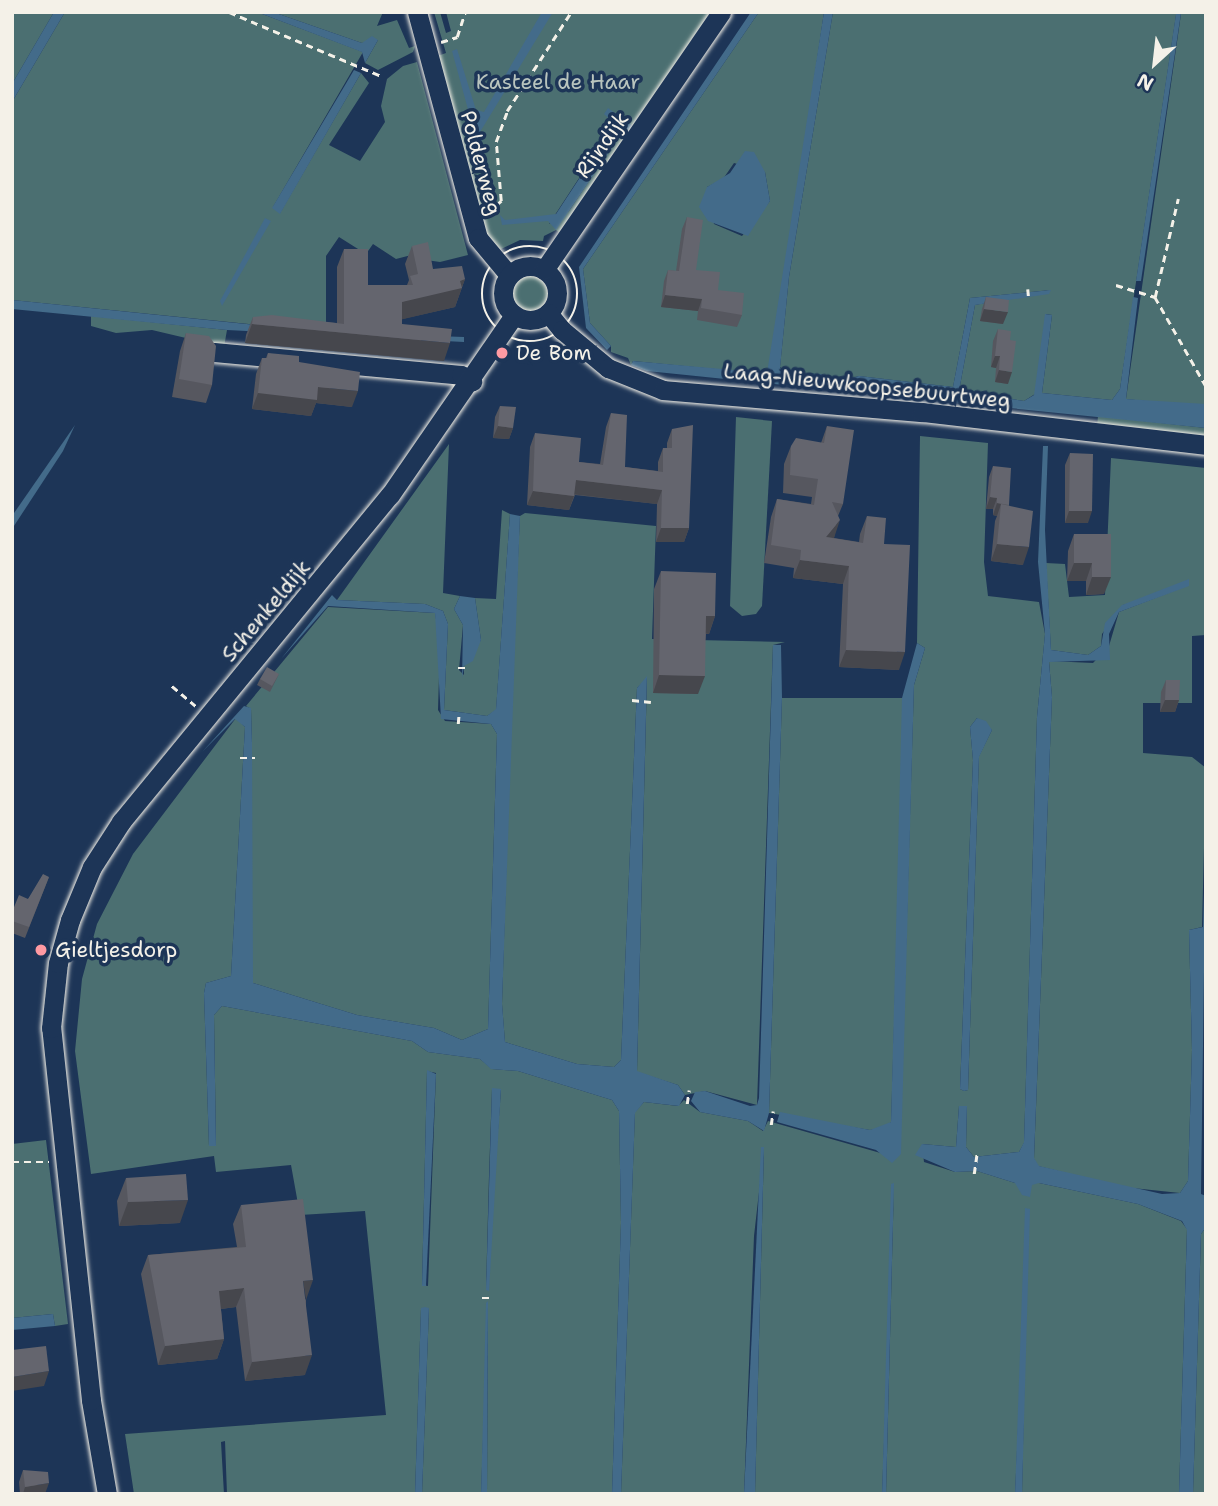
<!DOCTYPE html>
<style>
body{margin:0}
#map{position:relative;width:1218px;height:1506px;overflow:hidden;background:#1d3557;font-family:"Shantell Sans",sans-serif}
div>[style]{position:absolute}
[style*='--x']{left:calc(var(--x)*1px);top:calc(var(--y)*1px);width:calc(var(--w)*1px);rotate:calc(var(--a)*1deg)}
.green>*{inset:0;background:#4b6f71}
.round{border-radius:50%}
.water>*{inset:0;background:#436b8a}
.path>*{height:2.5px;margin-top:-1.25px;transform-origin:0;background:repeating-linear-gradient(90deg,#f4f1e8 0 7px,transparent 0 12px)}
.path>.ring{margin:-1.25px;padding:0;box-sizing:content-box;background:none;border:2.5px solid #f4f1e8;border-radius:50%}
.roads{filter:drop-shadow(0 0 2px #f4f1e8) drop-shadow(0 0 2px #f4f1e8)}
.minor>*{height:19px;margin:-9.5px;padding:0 9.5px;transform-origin:9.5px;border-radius:9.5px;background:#1d3557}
.minor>.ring{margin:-9.5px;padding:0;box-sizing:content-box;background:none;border:19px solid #1d3557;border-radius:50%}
.wall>*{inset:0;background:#56575f}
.shaded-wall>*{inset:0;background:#46474d}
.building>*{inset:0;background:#64656e}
.dots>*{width:19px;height:19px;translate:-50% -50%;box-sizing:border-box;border:4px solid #1d3557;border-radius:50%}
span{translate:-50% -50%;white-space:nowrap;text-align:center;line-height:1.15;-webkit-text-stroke:7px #1d3557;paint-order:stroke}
.park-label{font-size:21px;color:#b9c4be}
.street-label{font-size:21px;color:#f4f1e8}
.poi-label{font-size:21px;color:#f4f1e8}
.left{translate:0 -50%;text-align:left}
.frame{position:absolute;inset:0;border:14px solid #f4f1e8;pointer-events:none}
.north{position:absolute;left:1120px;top:28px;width:70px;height:70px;-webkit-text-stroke:5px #1d3557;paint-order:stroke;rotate:207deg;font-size:19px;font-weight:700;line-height:28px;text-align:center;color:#f4f1e8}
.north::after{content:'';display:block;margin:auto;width:24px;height:32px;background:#f4f1e8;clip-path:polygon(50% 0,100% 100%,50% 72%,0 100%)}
</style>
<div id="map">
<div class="green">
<i style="clip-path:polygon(12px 12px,54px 12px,12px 84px)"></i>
<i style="clip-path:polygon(65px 12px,257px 12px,363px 52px,273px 207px,280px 213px,361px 73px,369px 83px,329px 145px,360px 161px,385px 122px,381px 106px,387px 79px,403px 66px,417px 62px,468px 255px,440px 262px,426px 260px,423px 252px,396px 259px,373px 244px,366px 254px,339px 237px,326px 256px,326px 332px,12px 300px,12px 102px)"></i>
<i style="clip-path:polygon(273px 12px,383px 12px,377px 26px,397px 20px,409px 48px,415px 46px,413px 52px,378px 70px,365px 63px,378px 40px,362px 43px)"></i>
<i style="clip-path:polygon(434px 12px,440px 12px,446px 33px,451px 31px,446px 12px,712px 12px,634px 127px,619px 117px,549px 224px,569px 211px,622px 132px,627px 136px,562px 235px,556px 230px,544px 236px,543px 241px,520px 240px,499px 250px,487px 239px,435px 57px,446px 53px)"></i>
<i style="clip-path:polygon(evenodd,759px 12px,824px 12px,772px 364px,767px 374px,633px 361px,631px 365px,628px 358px,611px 352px,611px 346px,590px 323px,583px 269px,759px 12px,734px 163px,765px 172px,770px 201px,742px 236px,714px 224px,707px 187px,723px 179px,734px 163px)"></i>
<i style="clip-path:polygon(833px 12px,1206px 12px,1204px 407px,1126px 399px,1181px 14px,1176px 15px,1120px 389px,1112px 400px,1042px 393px,1052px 315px,1046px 314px,1035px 394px,1024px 401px,959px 391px,975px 305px,1051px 290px,970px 298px,953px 387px,859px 376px,841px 381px,820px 374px,786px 373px,780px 367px,789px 277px)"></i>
<i class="round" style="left:512px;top:276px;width:36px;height:36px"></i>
<i style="clip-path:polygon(91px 316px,227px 330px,224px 347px,152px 330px,116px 333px,91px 326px)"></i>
<i style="clip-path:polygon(1098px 416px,1206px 428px,1206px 438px,1097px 427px)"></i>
<i style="clip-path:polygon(736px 417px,772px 421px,762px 606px,756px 614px,742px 616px,730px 606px)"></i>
<i style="clip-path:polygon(evenodd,920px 436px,988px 443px,984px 562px,988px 596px,1039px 602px,1045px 634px,1037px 717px,1024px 1143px,1019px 1152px,974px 1157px,966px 1147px,967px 1106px,959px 1106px,956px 1147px,922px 1144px,924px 1162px,955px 1172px,977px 1171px,1015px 1183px,1039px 1183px,1138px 1204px,1181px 1221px,1187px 1229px,1179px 1494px,1022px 1494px,1028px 1208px,1015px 1494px,886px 1494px,894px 1183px,882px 1494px,755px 1494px,764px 1148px,754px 1236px,744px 1494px,621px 1494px,635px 1112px,644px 1102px,678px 1106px,684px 1100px,700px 1112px,748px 1121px,763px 1131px,768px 1121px,884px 1154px,899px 1150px,900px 1145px,914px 685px,925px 648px,917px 643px,920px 436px,977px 718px,992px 730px,979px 756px,968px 1090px,964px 1091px,960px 1089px,973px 760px,970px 727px,977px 718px)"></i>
<i style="clip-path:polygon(449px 444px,443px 593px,460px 596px,454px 609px,463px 625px,459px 670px,464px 675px,464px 666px,481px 640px,475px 598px,496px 599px,502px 510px,510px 514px,496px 710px,487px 716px,444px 710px,448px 624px,443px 611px,425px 604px,337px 600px)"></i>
<i style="clip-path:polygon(1111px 458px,1206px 468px,1206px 635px,1192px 636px,1192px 703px,1143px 703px,1143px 753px,1192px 757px,1206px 768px,1202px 927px,1189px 930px,1192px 1050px,1188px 1181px,1180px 1193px,1123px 1187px,1038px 1166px,1034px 1159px,1052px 697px,1049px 661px,1093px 663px,1109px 646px,1119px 612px,1189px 585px,1123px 605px,1102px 634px,1101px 646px,1088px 655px,1051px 650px,1046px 563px,1065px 564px,1069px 597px,1105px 595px)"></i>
<i style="clip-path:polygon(525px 513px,656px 526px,652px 639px,785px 642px,773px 645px,757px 1105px,705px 1091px,685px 1095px,678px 1085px,637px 1072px,647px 678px,637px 688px,621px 1060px,614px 1067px,577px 1064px,505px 1042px,502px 1004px,512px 683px,520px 516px)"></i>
<i style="clip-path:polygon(328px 607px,435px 613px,440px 644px,438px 710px,445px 721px,491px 724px,497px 734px,488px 1029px,462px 1040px,434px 1028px,357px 1015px,253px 983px,250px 974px,252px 743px,251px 709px,246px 706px)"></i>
<i style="clip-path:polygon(782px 698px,902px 698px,904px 708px,891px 1122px,886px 1127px,870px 1130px,769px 1113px)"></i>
<i style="clip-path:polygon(evenodd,236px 718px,245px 727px,231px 976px,206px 983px,204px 993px,209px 1146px,216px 1145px,214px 1015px,222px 1006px,412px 1041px,428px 1052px,480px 1059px,492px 1069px,518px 1071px,612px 1100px,619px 1111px,621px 1223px,612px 1494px,487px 1494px,488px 1301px,481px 1494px,422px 1494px,429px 1308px,421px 1309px,415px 1494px,227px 1494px,225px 1441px,221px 1442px,224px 1494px,134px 1494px,125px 1434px,386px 1415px,365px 1211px,300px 1215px,291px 1165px,216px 1172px,214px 1156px,91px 1174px,75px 1051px,82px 979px,97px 924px,133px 854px,236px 718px,427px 1071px,436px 1073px,428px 1286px,422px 1285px,427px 1071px,236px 718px,492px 1089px,501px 1090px,486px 1290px,489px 1176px,492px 1089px)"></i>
<i style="clip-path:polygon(46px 1140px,68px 1324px,55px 1326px,53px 1314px,12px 1318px,12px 1144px)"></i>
<i style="clip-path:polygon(1206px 1227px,1206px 1494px,1193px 1494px,1201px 1234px)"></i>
</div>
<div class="water">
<i style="clip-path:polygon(54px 12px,65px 12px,12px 102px,12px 84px)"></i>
<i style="clip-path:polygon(257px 12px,273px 12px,362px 43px,372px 36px,378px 40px,365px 63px,362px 52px)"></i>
<i style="clip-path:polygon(542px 12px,553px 12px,480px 132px,493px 201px,452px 51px,457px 49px,476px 110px,484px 112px)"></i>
<i style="clip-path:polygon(751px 12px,759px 12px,583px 269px,590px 323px,611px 346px,607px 350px,586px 328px,579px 267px)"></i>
<i style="clip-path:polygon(824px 12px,833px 12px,789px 277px,780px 368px,786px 373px,820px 374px,842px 381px,859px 376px,953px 387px,970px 298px,1051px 290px,1049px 294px,975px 305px,959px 391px,1024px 401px,1034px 395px,1045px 314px,1052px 315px,1042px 393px,1112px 400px,1120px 389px,1133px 297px,1138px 298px,1126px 399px,1206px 404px,1206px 428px,647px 371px,631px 365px,633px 361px,767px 373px)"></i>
<i style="clip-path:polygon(1181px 13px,1141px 281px,1136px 281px,1176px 14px)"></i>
<i style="clip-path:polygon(354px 70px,361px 73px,280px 214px,272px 208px)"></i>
<i style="clip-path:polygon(608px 108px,634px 127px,627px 136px,622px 133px,556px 230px,548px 221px,502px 225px,500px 215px,505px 220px,556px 214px,615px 124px,604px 114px)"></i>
<i style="clip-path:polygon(745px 151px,754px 152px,765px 172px,770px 201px,748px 236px,708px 221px,699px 207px,707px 187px,730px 173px)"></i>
<i style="clip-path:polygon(265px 218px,271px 221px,222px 306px,220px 301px)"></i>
<i style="clip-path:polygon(12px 300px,325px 332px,464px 337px,464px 342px,227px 330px,12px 309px)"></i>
<i style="clip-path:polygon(75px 425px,63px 451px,12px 529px,12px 516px)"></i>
<i style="clip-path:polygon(1043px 446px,1048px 446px,1045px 530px,1051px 650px,1088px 655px,1101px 646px,1105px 623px,1122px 605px,1189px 579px,1189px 586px,1119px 612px,1109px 634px,1110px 660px,1049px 662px,1052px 697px,1034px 1158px,1039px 1166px,1162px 1194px,1180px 1193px,1188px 1181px,1192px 1050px,1189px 930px,1203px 927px,1206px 822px,1201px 1194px,1206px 1196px,1206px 1227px,1201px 1234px,1193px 1494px,1179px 1494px,1187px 1230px,1182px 1221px,1138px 1204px,1039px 1183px,1032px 1185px,1030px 1197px,1022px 1195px,1015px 1183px,977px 1171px,955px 1172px,915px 1155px,922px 1144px,956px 1147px,959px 1106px,967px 1106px,966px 1147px,974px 1157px,1019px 1152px,1024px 1142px,1037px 717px,1045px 634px,1038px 562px)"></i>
<i style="clip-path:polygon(510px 514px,520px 516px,502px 1003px,505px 1042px,577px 1064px,614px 1067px,621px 1060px,637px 688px,647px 676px,637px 1071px,678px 1085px,685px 1095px,679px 1106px,644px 1102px,635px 1113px,621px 1494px,612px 1494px,621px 1223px,619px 1111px,612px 1100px,518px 1071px,491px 1069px,480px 1059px,428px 1052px,412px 1041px,222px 1006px,214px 1015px,216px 1146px,209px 1146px,204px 993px,206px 983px,231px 976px,245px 727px,235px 719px,202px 752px,244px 706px,251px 708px,252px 743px,253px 983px,357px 1015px,434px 1028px,462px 1040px,488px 1029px,497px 734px,491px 724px,441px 719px,435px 613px,328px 606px,281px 659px,332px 595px,337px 600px,425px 604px,443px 611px,448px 624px,444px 710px,487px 716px,496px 709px)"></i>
<i style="clip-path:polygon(460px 596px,475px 598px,481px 640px,473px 661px,464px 666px,462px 679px,463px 625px,454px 609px)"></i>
<i style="clip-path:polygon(917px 643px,925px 648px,914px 685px,901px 1154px,892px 1163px,876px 1150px,777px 1122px,780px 1112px,870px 1130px,891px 1122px,902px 698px)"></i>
<i style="clip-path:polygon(773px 645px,781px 645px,782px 698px,769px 1113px,764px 1131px,748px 1121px,700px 1112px,691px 1101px,695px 1092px,705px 1091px,750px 1106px,757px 1105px,759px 1098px)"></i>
<i style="clip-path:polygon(977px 718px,986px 721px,992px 730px,979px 757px,968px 1090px,964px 1091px,960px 1089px,973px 760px,970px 727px)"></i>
<i style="clip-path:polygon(427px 1070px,436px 1074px,426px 1286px,422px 1286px)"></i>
<i style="clip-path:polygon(492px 1088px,501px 1089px,489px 1291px,486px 1290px)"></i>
<i style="clip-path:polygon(761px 1147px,764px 1147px,755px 1494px,744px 1494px)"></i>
<i style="clip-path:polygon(894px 1183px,886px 1494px,882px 1494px,891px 1184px)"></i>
<i style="clip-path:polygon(1025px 1208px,1030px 1209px,1022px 1494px,1015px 1494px)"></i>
<i style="clip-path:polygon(488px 1301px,487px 1494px,481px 1494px,486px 1303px)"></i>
<i style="clip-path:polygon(425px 1307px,429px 1308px,422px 1494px,415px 1494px,421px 1308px)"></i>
<i style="clip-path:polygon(53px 1314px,55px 1326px,12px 1330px,12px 1318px)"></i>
</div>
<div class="path">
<i style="--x:229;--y:12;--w:165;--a:22.8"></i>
<i style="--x:441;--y:42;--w:17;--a:-17"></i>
<i style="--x:457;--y:37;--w:26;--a:-72"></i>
<i style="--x:489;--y:211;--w:16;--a:-40"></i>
<i style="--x:501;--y:201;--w:59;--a:-94.8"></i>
<i style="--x:496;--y:142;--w:33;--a:-70"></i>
<i style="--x:507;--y:111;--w:118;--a:-57.1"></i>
<i class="ring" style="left:482px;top:246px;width:93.5px;height:93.5px"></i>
<i style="--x:1116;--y:285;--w:41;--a:17.1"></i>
<i style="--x:1155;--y:297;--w:101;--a:-76.8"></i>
<i style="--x:1028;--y:289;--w:11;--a:85"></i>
<i style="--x:1155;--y:297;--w:103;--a:60.2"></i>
<i style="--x:844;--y:387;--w:12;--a:-81"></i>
<i style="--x:458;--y:668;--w:8;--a:0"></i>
<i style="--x:172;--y:686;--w:31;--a:40"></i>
<i style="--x:632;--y:700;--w:19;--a:6"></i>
<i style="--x:458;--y:724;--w:11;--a:-85"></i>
<i style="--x:240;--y:758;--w:15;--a:0"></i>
<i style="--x:687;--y:1104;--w:14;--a:-82"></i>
<i style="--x:771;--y:1125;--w:14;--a:-82"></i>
<i style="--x:12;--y:1162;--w:37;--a:0"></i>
<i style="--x:974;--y:1174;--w:22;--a:-82"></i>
<i style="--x:482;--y:1298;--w:10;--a:0"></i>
</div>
<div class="roads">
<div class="minor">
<i style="--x:417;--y:12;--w:234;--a:74.9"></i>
<i style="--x:478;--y:238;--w:48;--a:50"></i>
<i class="ring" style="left:503px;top:266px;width:35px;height:35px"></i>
<i style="--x:544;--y:270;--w:313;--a:-55.5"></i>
<i style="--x:548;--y:313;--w:22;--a:51"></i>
<i style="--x:562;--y:330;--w:60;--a:39.6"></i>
<i style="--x:608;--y:368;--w:59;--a:21.8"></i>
<i style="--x:663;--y:390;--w:260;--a:4.9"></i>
<i style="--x:922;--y:412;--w:286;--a:6.6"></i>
<i style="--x:214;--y:352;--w:248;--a:5.3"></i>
<i style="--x:461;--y:375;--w:13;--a:29"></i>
<i style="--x:107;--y:1494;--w:95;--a:-99.7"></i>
<i style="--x:91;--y:1400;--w:374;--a:-96.1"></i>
<i style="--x:51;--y:1028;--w:65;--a:-83.9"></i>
<i style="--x:58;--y:963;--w:45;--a:-74.4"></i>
<i style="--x:70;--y:920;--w:57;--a:-67.5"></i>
<i style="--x:92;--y:867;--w:54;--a:-57.2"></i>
<i style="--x:121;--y:822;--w:423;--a:-50.6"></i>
<i style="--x:390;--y:495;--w:219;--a:-55.4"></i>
</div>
</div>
<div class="wall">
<i style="clip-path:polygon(687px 217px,696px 270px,718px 290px,742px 315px,737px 327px,697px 320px,698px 311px,661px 307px,664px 281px,668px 270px,676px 271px,682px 229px)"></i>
<i style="clip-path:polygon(412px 246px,433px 269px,465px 279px,455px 307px,402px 319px,402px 324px,444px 361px,245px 343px,246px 335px,253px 317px,337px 323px,337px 267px,344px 249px,368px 285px,407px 285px,409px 280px,405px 264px)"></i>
<i style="clip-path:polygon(986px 297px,1003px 324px,980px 321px,982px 309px)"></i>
<i style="clip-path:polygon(998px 329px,1008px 384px,995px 382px,996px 368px,991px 367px,993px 341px)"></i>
<i style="clip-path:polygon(186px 333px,212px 385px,206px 403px,172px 397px,180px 351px)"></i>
<i style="clip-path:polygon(268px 353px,299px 362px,352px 407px,316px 403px,311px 416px,252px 409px,256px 374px,262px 358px,266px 358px)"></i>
<i style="clip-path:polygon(500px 406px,513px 428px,509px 439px,493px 438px,495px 417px)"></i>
<i style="clip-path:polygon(611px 413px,625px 467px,658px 471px,658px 462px,663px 448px,667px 448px,667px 443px,672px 429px,689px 528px,684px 542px,656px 542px,657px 504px,575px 495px,569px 510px,527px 505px,530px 447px,535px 433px,579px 462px,600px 464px,606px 427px)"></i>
<i style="clip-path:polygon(827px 426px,843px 504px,838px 516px,834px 538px,859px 542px,860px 534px,867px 516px,884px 544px,899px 670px,839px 667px,843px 584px,793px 578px,794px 568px,764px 563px,771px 517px,777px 499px,811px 504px,812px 497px,783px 493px,784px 464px,791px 446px,821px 443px)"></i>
<i style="clip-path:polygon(1070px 453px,1088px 523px,1065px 523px,1065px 465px)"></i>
<i style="clip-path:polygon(993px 466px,1009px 505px,1023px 565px,991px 561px,995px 521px,997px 516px,993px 515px,993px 509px,986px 509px,989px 477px)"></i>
<i style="clip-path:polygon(1074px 534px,1111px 534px,1104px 594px,1086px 595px,1086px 581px,1067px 581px,1068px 551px)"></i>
<i style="clip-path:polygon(661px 571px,715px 616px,709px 634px,706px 634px,698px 694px,653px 693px,654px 589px)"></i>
<i style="clip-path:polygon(279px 674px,270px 692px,257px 685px,260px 679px)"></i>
<i style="clip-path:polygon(1166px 680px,1179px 700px,1175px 712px,1160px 712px,1161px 692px)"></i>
<i style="clip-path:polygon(49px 877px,25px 938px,12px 933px,12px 912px,28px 899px)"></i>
<i style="clip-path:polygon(126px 1178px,180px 1223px,119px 1226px,117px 1201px)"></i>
<i style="clip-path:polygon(241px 1205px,306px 1300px,305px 1375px,245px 1381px,236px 1307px,221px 1309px,224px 1339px,217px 1359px,158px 1365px,141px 1274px,148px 1255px,237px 1247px,233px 1224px)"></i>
<i style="clip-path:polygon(23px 1470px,45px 1494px,20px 1494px,19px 1482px)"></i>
</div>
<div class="shaded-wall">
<i style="clip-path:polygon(465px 279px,455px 307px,395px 321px,402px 302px)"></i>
<i style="clip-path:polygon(665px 295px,702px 299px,698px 311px,661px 307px)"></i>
<i style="clip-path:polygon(984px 309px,1008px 312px,1003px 324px,980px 321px)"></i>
<i style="clip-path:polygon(252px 324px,450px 343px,444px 361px,245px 343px)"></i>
<i style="clip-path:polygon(995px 356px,1000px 356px,996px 368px,991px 367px)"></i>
<i style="clip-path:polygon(999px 370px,1012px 372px,1008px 384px,995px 382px)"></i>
<i style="clip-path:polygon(318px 387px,358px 391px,352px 407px,316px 403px,311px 416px,252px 409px,258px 393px)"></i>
<i style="clip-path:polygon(498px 426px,513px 428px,509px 439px,493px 438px)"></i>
<i style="clip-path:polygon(576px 480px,662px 490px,657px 504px,571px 494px)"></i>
<i style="clip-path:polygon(533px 491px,574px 496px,569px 510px,527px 505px)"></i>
<i style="clip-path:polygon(990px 497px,997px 498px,993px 509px,986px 509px)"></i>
<i style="clip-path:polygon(997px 503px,1001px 504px,997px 516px,993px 515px)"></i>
<i style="clip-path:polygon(1069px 511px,1092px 511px,1088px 523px,1065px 523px)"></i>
<i style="clip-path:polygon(840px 520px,834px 538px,826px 537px)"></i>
<i style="clip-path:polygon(661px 528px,689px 528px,684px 542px,656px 542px)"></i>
<i style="clip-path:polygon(997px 544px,1029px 547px,1023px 565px,991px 561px)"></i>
<i style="clip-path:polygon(800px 560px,849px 566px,843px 584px,793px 578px)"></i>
<i style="clip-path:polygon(1074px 563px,1092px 563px,1086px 581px,1067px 581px)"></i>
<i style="clip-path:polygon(1092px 577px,1111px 577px,1104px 594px,1086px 595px)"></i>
<i style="clip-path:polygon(706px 616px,715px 616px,709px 634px,700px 633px)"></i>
<i style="clip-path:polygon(846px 650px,905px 652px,899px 670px,839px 667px)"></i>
<i style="clip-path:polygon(659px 675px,705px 676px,698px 694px,653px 693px)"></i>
<i style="clip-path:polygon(1165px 700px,1179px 700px,1175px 712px,1160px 712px)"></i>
<i style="clip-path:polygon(188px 1200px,180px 1223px,119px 1226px,128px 1202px)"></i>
<i style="clip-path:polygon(313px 1280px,306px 1300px,303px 1281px)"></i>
<i style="clip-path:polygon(244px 1288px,236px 1307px,212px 1310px,219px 1291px)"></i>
<i style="clip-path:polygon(224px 1339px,217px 1359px,158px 1365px,165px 1346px)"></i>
<i style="clip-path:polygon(312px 1355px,305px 1375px,245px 1381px,252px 1362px)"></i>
<i style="clip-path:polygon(49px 1371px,44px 1386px,12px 1391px,12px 1377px)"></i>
<i style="clip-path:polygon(49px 1483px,45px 1494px,23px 1494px,25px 1487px)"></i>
</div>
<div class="building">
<i style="clip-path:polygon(687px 217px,703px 220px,696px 270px,720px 272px,718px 290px,744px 293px,742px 315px,701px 308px,702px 299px,665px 295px,668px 270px,679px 271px)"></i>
<i style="clip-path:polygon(428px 242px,433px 269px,462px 266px,465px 279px,460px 281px,462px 288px,402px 302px,402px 324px,452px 329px,450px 343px,252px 324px,253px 317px,272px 315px,344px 324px,344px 249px,368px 249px,368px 285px,413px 285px,410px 276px,418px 274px,412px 246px)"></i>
<i style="clip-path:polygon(986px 297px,1009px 300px,1008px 312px,984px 309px)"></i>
<i style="clip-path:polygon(998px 329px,1011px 331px,1010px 340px,1016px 341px,1012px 372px,999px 370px,1000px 356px,995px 356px)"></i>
<i style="clip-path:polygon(186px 333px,209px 336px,216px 346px,212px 385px,179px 379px)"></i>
<i style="clip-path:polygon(268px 353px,299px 356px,299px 362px,360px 372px,358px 391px,318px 387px,317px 400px,258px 393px,262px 358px,267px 358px)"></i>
<i style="clip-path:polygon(500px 406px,516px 407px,513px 428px,498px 426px)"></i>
<i style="clip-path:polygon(611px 413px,627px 415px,625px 467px,663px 472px,663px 448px,672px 448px,672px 429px,693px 425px,689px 528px,661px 528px,662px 490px,576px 480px,574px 496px,533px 491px,535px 433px,581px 438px,579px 462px,603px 465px)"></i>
<i style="clip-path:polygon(827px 426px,854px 430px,843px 504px,832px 502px,840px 520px,826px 537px,863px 543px,867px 516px,886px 518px,884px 544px,910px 545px,905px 652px,846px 650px,849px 566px,800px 560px,801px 550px,771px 545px,777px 499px,814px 505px,818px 479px,790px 475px,791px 446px,796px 438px,824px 443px)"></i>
<i style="clip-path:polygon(1070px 453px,1093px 454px,1092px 511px,1069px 511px)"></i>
<i style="clip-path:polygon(993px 466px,1011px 468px,1009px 505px,997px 503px,997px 498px,990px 497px)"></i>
<i style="clip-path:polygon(1001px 504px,1033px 511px,1029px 547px,997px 544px)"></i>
<i style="clip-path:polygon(1074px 534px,1111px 534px,1111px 577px,1092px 577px,1092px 563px,1074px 563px)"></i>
<i style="clip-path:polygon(661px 571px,716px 573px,715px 616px,706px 616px,705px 676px,659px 675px)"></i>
<i style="clip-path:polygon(267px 667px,279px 674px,272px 686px,260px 679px)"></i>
<i style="clip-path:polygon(1166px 680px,1180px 680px,1179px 700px,1165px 700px)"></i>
<i style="clip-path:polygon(43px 874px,49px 877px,29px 927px,12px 921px,12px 912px,19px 895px,28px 899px)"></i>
<i style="clip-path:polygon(186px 1174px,188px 1200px,128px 1202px,126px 1178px)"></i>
<i style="clip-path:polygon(303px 1199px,313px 1280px,303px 1281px,312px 1355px,252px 1362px,244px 1288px,219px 1291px,224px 1339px,165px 1346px,148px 1255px,246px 1247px,241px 1205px)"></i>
<i style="clip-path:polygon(46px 1346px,49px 1371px,12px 1377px,12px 1350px)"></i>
<i style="clip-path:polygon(23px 1470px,48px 1472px,49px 1483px,25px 1487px)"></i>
</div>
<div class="dots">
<i style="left:502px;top:353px;background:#ff9aa2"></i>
<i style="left:41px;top:950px;background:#ff9aa2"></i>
</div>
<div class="park-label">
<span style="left:558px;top:82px">Kasteel de Haar</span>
</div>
<div class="street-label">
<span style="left:602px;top:145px;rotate:-55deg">Rijndijk</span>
<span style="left:481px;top:163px;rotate:75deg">Polderweg</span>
<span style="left:867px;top:386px;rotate:6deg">Laag-Nieuwkoopsebuurtweg</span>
<span style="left:266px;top:611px;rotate:-50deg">Schenkeldijk</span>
</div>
<div class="poi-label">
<span class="left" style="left:516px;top:353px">De Bom</span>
<span class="left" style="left:55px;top:950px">Gieltjesdorp</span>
</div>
<div class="frame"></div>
<div class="north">N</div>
</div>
